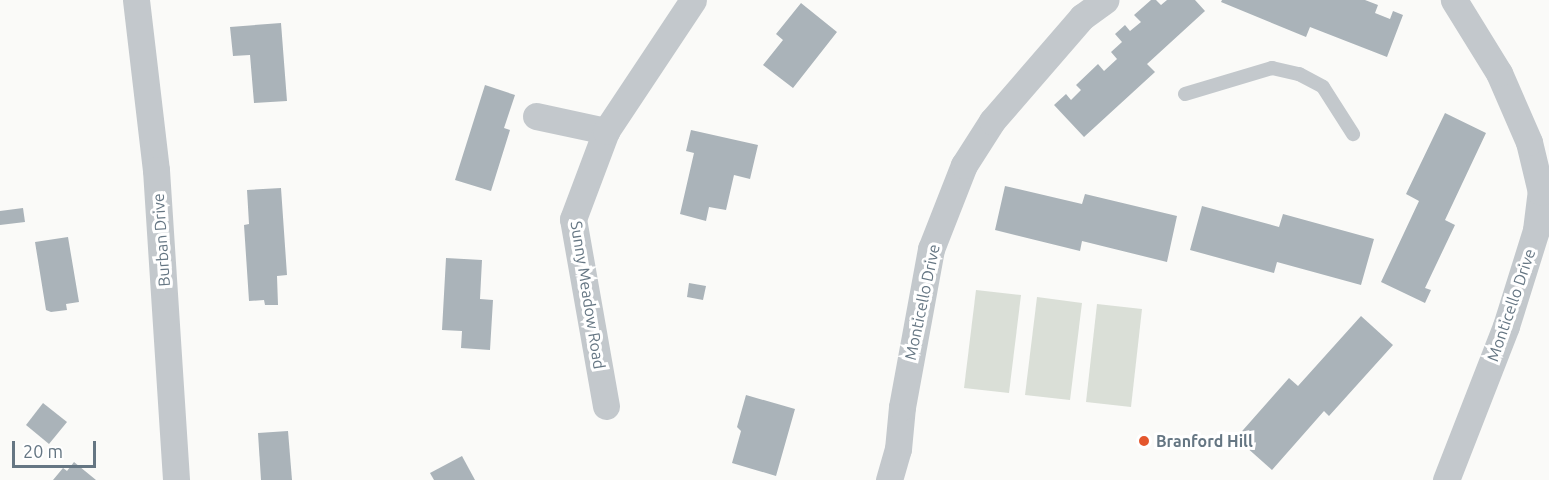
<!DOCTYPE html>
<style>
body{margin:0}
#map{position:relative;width:1549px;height:480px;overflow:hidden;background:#fafaf8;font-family:Ubuntu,sans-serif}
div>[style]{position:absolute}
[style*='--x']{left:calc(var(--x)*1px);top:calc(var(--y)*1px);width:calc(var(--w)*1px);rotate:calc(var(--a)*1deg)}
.green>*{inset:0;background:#dadfd7}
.building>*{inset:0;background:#aab3b9}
.lane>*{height:14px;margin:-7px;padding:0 7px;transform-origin:7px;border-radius:7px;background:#c3c8cc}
.street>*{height:27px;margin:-13.5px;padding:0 13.5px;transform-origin:13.5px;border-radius:13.5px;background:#c3c8cc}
.dots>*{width:16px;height:16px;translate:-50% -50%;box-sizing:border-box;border:3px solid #fff;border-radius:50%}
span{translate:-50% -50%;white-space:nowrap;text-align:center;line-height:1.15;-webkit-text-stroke:6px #fff;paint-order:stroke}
.street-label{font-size:16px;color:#657683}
.poi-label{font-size:16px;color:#657683;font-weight:700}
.left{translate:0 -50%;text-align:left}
.scale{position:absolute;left:12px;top:441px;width:84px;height:27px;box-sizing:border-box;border:3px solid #657683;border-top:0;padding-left:8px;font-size:18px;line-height:21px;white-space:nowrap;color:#657683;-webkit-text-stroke:4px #fff;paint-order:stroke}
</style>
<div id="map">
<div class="green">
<i style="clip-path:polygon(976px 290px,1021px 295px,1009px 393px,964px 388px)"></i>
<i style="clip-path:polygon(1037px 297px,1082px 303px,1070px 400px,1025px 395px)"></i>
<i style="clip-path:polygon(1097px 304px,1142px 309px,1131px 407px,1086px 402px)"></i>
</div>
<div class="building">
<i style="clip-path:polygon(1151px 0,1156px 0,1161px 5px,1167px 0,1195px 0,1205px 11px,1147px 64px,1155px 72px,1084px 137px,1054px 105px,1066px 94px,1071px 100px,1081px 90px,1076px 85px,1098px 64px,1104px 71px,1117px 59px,1111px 52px,1122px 42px,1115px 34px,1125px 25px,1130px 31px,1141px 22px,1134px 15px)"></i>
<i style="clip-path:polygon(1222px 0,1365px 0,1378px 5px,1375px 13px,1390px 19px,1393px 11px,1403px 15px,1387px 57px,1310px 27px,1306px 37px,1221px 2px)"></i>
<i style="clip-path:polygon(801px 3px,837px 32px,793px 88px,763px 65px,783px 40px,776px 34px)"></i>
<i style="clip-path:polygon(281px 23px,287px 101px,254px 103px,250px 55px,233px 56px,230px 27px)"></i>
<i style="clip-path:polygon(485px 85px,515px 95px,504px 128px,510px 130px,491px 191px,455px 180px)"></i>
<i style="clip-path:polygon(1445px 113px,1486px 133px,1445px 220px,1455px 225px,1425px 288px,1431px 290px,1425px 303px,1381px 282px,1419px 201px,1406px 194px)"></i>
<i style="clip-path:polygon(691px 130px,758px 145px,750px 179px,734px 175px,726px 210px,709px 207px,706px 221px,680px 214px,694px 153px,686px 151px)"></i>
<i style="clip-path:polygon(1005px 186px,1082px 204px,1085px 194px,1177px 216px,1167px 262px,1082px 241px,1080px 251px,995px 230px)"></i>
<i style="clip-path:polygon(281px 188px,287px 275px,277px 276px,278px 305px,265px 305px,264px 300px,249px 301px,244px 225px,249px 224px,247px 190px)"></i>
<i style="clip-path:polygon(1202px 206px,1279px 227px,1283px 214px,1374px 239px,1361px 285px,1277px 262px,1274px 273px,1190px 250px)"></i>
<i style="clip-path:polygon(23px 208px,25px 222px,0 225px,0 211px)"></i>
<i style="clip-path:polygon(68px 237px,79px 302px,66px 304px,67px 310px,51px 312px,46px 310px,35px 242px)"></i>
<i style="clip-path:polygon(446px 258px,482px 260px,480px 299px,493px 300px,490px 350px,461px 348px,462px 331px,442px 330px)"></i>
<i style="clip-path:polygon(689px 283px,706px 286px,703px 300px,687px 297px)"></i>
<i style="clip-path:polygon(1361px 316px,1393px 345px,1329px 416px,1324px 411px,1272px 470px,1236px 438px,1289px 378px,1298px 386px)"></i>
<i style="clip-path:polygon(746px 395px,795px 409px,776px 476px,732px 463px,741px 431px,737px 427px)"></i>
<i style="clip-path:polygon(43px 403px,67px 422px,49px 444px,26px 425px)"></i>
<i style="clip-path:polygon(288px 431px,292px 480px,261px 480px,258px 433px)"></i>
<i style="clip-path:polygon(462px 456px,475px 480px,434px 480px,430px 473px)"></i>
<i style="clip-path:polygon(74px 462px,96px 480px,53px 480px,63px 468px,67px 471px)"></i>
</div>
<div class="lane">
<i style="--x:1185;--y:94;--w:91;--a:-16.6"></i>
<i style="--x:1272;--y:68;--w:28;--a:13"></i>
<i style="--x:1299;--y:74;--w:27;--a:28"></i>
<i style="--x:1323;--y:87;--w:56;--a:57.4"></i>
</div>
<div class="street">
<i style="--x:136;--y:0;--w:171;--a:83.3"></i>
<i style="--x:156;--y:170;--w:311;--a:86.3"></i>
<i style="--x:536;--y:116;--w:72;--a:12.1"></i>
<i style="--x:606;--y:406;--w:190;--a:-100"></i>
<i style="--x:573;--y:219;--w:94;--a:-69.4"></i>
<i style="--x:606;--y:131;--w:157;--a:-56.4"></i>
<i style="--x:889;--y:480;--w:32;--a:-74"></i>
<i style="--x:898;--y:449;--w:42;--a:-84.6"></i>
<i style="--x:902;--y:407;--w:161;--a:-79.6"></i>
<i style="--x:931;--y:249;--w:90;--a:-68.6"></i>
<i style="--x:964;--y:165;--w:52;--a:-57.5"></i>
<i style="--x:992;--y:121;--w:138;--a:-49.1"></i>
<i style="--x:1082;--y:17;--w:29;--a:-36"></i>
<i style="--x:1446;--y:480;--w:165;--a:-68.7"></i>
<i style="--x:1506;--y:326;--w:101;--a:-72.6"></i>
<i style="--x:1536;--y:230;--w:38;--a:-83"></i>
<i style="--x:1541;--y:192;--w:51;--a:-103.5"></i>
<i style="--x:1529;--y:142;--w:75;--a:-113.5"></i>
<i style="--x:1499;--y:73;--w:86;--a:-121.7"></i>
</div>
<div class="dots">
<i style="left:1144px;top:441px;background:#e4572e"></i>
</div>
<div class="street-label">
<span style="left:161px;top:240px;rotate:-94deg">Burban Drive</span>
<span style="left:588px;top:295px;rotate:81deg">Sunny Meadow Road</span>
<span style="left:922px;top:302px;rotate:-78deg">Monticello Drive</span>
<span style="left:1511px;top:305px;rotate:-71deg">Monticello Drive</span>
</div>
<div class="poi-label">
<span class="left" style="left:1156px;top:441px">Branford Hill</span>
</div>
<div class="scale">20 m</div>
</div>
